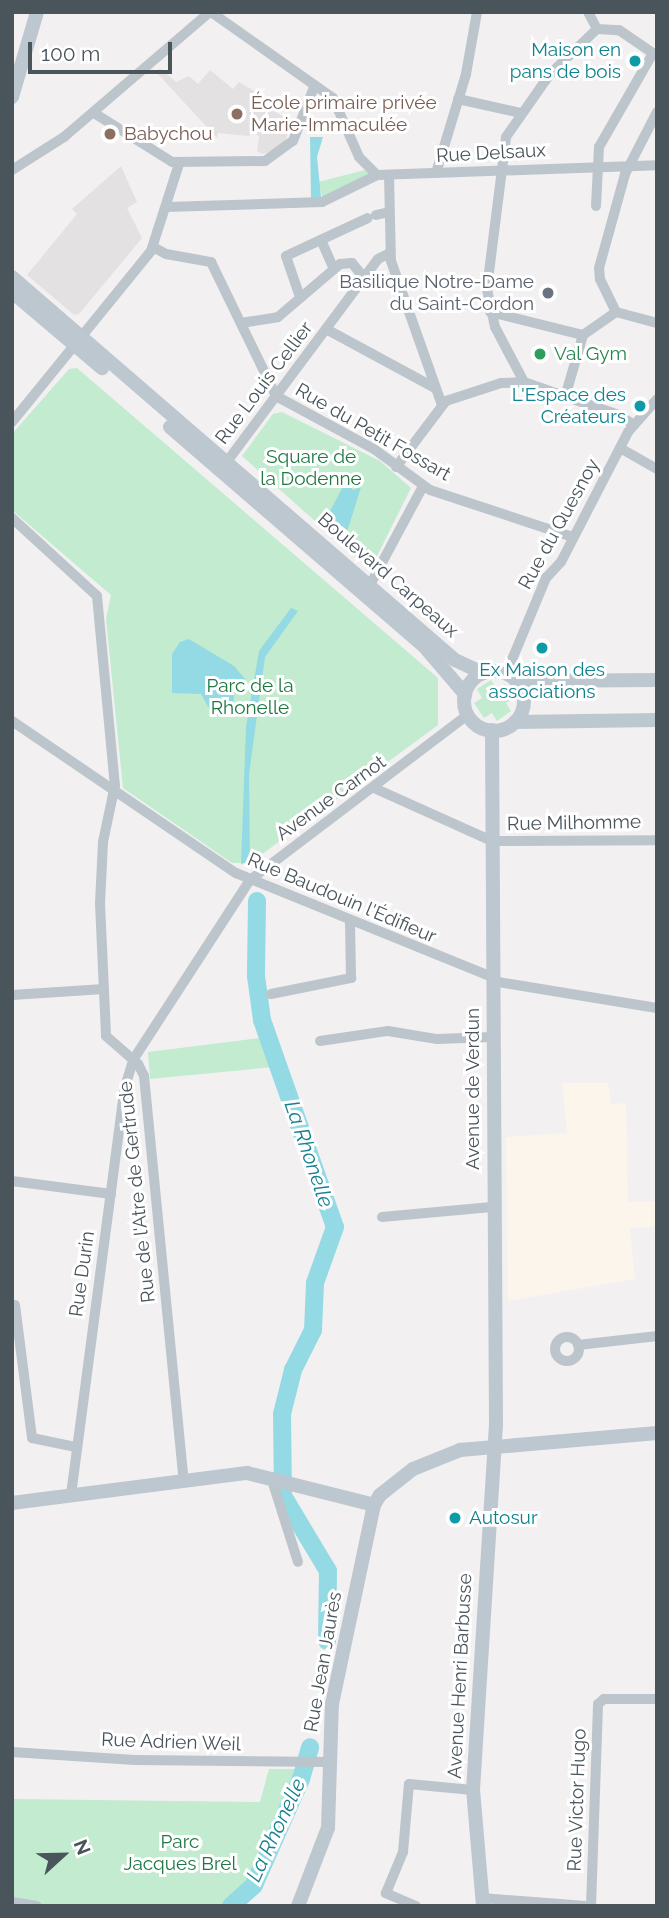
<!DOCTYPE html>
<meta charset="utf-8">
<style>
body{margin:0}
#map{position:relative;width:669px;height:1918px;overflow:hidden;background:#f2f0f0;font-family:Raleway,sans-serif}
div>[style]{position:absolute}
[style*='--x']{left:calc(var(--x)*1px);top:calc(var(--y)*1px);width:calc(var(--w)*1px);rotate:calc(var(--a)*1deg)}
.commercial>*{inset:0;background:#fbf5eb}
.education>*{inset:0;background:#e3e1e1}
.green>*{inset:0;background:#c2ebcf}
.water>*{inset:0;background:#93dae4}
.river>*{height:18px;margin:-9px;padding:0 9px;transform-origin:9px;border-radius:9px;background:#93dae4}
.street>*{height:10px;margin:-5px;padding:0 5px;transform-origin:5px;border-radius:5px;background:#bcc5cb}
.street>.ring{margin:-5px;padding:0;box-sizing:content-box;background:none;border:10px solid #bcc5cb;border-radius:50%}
.secondary>*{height:14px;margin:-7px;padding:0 7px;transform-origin:7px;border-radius:7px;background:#bdc7cf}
.secondary>.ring{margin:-7px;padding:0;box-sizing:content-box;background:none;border:14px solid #bdc7cf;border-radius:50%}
.dots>*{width:19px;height:19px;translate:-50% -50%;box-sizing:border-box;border:4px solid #fff;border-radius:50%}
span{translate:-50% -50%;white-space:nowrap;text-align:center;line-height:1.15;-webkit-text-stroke:6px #fff;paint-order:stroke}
.culture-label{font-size:19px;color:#0d838f}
.right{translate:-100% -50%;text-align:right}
.left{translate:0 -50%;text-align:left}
.education-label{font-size:19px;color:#785e54}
.street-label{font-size:19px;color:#49545b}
.worship-label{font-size:19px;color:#5b616d}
.leisure-label{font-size:19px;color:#27864d}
.park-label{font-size:19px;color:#207744}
.water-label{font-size:21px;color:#188190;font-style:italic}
.frame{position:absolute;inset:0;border:14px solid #49545b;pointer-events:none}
.north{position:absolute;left:28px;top:1820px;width:70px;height:70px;-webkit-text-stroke:5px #fff;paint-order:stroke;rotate:68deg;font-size:19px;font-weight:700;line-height:28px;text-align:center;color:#49545b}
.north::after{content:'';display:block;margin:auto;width:24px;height:32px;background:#49545b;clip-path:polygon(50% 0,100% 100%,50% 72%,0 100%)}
.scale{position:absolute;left:28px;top:42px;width:144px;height:32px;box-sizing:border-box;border:4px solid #49545b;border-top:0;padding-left:9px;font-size:21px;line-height:24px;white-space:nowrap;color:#49545b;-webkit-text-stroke:5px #fff;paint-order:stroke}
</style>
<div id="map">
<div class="commercial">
<i style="clip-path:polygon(562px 1083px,608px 1083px,611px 1104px,626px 1103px,628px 1202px,657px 1201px,657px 1227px,630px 1228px,635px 1279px,508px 1301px,506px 1137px,567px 1133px)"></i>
</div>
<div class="education">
<i style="clip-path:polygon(160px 68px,176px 82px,189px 76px,198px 84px,210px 70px,233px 89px,239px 82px,268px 99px,264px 106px,292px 121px,283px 148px,262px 154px,257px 151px,259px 136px,252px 132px,249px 136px,218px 133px,217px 138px,156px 72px)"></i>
<i style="clip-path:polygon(121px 166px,137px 202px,127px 208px,142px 238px,79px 314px,74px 315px,27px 275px,77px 214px,72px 209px)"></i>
</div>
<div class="green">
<i style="clip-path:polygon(365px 170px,372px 176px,323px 199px,318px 182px)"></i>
<i style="clip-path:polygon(77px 368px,438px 678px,438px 725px,250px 863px,232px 863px,123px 788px,106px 619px,111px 595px,12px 510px,12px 434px,69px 369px)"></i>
<i style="clip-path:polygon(282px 412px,380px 461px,411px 488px,370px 570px,242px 456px,273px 414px)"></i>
<i style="clip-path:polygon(491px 680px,497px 689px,505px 684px,514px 698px,506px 703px,511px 711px,497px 721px,492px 713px,484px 718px,474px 703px,482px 698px,477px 689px)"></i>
<i style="clip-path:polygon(260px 1038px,273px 1067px,150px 1079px,148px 1052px)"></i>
<i style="clip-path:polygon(269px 1769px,299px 1769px,251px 1878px,235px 1897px,219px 1906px,12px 1906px,12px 1799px,260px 1802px)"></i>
</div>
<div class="water">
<i style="clip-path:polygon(310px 137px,323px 137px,317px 157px,321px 197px,311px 199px)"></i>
<i style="clip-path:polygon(346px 481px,353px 490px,361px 487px,343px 545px,322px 526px)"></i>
<i style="clip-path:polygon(291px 608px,298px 611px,265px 657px,249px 774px,250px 862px,241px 864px,246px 727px,259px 651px)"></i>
<i style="clip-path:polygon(189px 639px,234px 666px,245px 679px,235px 687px,233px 705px,227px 711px,211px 712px,201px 694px,172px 693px,172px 654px,180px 642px)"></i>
</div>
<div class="river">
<i style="--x:257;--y:901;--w:75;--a:90.8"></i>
<i style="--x:256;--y:976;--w:44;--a:82.2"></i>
<i style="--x:262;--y:1020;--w:219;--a:70.6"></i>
<i style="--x:335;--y:1227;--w:59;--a:109.7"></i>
<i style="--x:315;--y:1283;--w:47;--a:92.4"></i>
<i style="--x:313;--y:1330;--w:45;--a:116.6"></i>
<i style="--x:293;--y:1370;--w:45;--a:104"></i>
<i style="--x:282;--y:1414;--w:82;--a:89.3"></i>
<i style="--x:283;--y:1496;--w:87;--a:59"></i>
<i style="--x:328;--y:1571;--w:70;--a:90.8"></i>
<i style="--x:231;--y:1906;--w:31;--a:-42"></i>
<i style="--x:254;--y:1885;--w:116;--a:-66.1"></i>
<i style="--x:301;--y:1779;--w:33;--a:-74"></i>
</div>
<div class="street">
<i style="--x:211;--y:12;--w:149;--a:35.2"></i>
<i style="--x:333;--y:98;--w:64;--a:66.2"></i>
<i style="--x:359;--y:157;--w:25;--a:45"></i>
<i style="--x:377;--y:175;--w:280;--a:-2"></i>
<i style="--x:588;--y:12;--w:19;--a:62"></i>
<i style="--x:458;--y:99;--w:65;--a:12.5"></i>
<i style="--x:94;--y:113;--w:92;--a:32.1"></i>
<i style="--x:172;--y:162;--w:93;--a:-0.6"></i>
<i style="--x:265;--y:161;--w:34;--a:-36"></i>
<i style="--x:293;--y:141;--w:58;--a:-68.7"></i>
<i style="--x:12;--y:170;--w:62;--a:-32.4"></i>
<i style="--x:64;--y:137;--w:192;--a:-40.6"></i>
<i style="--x:436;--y:173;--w:103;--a:-73.1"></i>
<i style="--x:466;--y:74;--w:63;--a:-79.9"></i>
<i style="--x:389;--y:175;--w:86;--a:88.7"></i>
<i style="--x:391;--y:261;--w:153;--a:70.5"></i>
<i style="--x:596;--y:206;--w:59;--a:-87.1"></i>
<i style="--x:599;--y:147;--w:108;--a:-60.1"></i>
<i style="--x:166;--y:207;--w:156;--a:-1.8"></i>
<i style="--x:322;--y:202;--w:61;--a:-26.1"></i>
<i style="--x:376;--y:215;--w:13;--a:-13"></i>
<i style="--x:321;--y:240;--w:32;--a:66"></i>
<i style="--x:153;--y:247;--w:15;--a:28"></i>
<i style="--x:166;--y:254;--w:46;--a:10.1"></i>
<i style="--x:211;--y:262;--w:149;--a:64.1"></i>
<i style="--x:276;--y:396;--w:111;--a:28.4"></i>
<i style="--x:374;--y:449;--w:69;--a:36.2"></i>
<i style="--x:430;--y:490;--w:151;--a:18.2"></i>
<i style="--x:300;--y:297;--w:43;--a:-108.9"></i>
<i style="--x:286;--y:256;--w:90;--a:-24.9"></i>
<i style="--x:490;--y:312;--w:96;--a:13.9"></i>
<i style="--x:616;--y:312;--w:37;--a:-116"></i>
<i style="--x:600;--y:279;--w:11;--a:-95"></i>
<i style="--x:599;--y:268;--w:98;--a:-74.5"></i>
<i style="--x:625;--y:174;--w:70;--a:-62.7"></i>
<i style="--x:616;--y:312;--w:42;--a:15"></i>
<i style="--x:241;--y:323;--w:37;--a:-9"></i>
<i style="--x:278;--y:317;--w:82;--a:-40.5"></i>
<i style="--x:340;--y:264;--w:12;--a:-5"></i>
<i style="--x:352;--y:263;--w:19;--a:51"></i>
<i style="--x:326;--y:329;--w:124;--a:28.4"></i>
<i style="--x:524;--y:382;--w:62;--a:-117.8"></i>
<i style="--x:495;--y:327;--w:40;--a:-102"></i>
<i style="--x:487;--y:288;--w:152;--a:-82.8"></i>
<i style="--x:506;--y:137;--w:77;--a:-55.1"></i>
<i style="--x:550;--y:74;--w:65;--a:-43.8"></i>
<i style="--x:597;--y:29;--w:22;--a:3"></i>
<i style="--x:619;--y:30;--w:46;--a:34.4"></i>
<i style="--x:565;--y:397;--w:65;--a:-73.8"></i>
<i style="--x:583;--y:335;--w:40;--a:-34.9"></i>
<i style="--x:12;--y:422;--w:220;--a:-50.9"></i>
<i style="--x:151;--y:251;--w:91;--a:-72.2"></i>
<i style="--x:620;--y:448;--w:43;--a:29.6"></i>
<i style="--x:223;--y:467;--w:259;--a:-53.3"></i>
<i style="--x:378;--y:259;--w:13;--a:-27"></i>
<i style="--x:396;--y:467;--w:83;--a:-52.9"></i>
<i style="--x:446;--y:401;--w:58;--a:-18.1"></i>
<i style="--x:501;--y:383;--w:23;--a:-2"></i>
<i style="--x:524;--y:382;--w:101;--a:19.2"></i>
<i style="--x:619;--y:415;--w:18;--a:34"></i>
<i style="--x:12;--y:518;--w:115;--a:42.5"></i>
<i style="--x:97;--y:596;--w:190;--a:84.6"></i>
<i style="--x:115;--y:785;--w:58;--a:101.9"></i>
<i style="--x:103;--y:842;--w:61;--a:92.8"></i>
<i style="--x:100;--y:903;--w:133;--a:87.4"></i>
<i style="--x:106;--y:1036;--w:43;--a:41.2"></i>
<i style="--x:138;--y:1064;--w:13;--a:63"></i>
<i style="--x:144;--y:1076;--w:407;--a:84.4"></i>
<i style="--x:370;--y:585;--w:112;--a:-61.8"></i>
<i style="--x:506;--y:674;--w:104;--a:-67.4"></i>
<i style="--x:546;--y:578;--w:22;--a:-47"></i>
<i style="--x:561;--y:562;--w:146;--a:-62.7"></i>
<i style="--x:628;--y:432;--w:44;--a:-48.7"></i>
<i style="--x:12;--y:721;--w:271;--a:34.2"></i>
<i style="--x:236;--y:873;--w:276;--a:22.1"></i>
<i style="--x:374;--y:788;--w:129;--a:24.2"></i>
<i style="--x:492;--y:841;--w:165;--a:-0.3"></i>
<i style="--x:492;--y:981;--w:167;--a:9.3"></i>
<i style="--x:271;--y:994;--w:82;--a:-11.3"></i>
<i style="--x:351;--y:978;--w:57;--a:-91"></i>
<i style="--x:12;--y:995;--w:92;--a:-3.7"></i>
<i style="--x:320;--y:1041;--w:69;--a:-8.4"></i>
<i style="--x:388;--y:1031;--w:50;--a:9.3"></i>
<i style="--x:437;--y:1039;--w:55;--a:-2.1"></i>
<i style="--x:12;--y:1181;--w:100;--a:7.5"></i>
<i style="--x:382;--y:1217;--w:110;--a:-5.2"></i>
<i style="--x:15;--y:1305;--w:134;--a:82.7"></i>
<i style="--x:32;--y:1438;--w:45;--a:11.6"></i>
<i class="ring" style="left:555px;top:1337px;width:14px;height:14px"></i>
<i style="--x:578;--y:1345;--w:80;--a:-6.5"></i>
<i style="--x:271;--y:1477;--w:89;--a:72.4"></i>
<i style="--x:71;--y:1495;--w:412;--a:-82.5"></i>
<i style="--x:125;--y:1087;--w:28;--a:-73"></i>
<i style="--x:133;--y:1060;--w:215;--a:-57"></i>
<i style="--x:250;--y:880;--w:273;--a:-37.2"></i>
<i style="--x:12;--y:1752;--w:123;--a:3.7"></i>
<i style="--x:135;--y:1760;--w:194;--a:0.6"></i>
<i style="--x:482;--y:1898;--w:104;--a:4.4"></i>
<i style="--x:12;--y:1902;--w:25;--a:9"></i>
<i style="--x:416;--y:1906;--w:33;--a:-157"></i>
<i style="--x:386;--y:1893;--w:44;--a:-67.5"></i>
<i style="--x:403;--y:1852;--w:68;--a:-85"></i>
<i style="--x:409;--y:1784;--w:64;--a:5.4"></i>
<i style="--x:591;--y:1906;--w:202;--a:-88"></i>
<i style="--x:598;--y:1704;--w:8;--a:-40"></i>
<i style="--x:604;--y:1699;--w:53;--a:0"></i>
</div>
<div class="secondary">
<i style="--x:12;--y:97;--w:89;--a:-73.6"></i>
<i style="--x:12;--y:277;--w:586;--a:40.85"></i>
<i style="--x:455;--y:660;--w:31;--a:25"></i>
<i style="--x:12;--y:292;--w:118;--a:40.2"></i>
<i style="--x:170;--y:427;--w:334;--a:40.8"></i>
<i style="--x:423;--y:645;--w:65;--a:49.4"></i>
<i class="ring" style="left:464px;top:671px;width:46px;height:46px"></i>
<i style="--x:516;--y:681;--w:141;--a:-0.4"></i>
<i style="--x:515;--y:722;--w:142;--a:-0.8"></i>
<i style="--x:12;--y:1503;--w:237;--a:-7.3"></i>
<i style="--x:247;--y:1473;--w:131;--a:14.1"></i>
<i style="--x:298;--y:1906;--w:84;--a:-69"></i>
<i style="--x:328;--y:1828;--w:124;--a:-88.2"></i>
<i style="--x:332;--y:1704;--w:203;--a:-78.1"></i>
<i style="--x:374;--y:1505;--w:12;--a:-59"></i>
<i style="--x:380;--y:1495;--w:42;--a:-38.2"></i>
<i style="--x:413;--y:1469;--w:51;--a:-22"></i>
<i style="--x:460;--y:1450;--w:198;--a:-4.9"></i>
<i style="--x:483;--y:1906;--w:116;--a:-94.9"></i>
<i style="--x:473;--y:1790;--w:367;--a:-86.4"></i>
<i style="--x:496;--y:1424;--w:694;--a:-90.33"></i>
</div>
<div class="dots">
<i style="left:635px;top:61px;background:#0f9aa8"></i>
<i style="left:237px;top:114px;background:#8d6e63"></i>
<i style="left:110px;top:134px;background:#8d6e63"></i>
<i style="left:548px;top:293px;background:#6b7280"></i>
<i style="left:540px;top:354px;background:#2e9e5b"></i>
<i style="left:640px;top:406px;background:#0f9aa8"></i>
<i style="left:542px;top:648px;background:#0f9aa8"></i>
<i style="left:455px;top:1518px;background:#0f9aa8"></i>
</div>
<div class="culture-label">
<span class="right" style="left:621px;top:61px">Maison en<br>pans de bois</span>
<span class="right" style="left:626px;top:406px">L'Espace des<br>Créateurs</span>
<span style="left:542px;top:681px">Ex Maison des<br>associations</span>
<span class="left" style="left:469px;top:1518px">Autosur</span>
</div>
<div class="education-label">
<span class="left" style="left:251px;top:114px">École primaire privée<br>Marie-Immaculée</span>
<span class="left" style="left:124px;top:134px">Babychou</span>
</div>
<div class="street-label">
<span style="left:491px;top:153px;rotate:-3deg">Rue Delsaux</span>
<span style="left:264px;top:383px;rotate:-53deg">Rue Louis Cellier</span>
<span style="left:373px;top:432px;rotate:30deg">Rue du Petit Fossart</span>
<span style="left:559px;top:524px;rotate:-61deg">Rue du Quesnoy</span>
<span style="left:388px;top:575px;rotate:41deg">Boulevard Carpeaux</span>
<span style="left:331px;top:798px;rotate:-36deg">Avenue Carnot</span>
<span style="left:574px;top:823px;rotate:-1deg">Rue Milhomme</span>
<span style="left:342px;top:898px;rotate:23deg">Rue Baudouin l'Édifieur</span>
<span style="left:473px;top:1089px;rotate:-90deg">Avenue de Verdun</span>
<span style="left:137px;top:1192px;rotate:-96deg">Rue de l'Atre de Gertrude</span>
<span style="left:82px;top:1274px;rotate:-82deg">Rue Durin</span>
<span style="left:323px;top:1662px;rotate:-80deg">Rue Jean Jaurès</span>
<span style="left:460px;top:1676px;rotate:-87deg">Avenue Henri Barbusse</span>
<span style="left:171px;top:1742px;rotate:2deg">Rue Adrien Weil</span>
<span style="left:577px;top:1800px;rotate:-88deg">Rue Victor Hugo</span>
</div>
<div class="worship-label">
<span class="right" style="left:534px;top:293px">Basilique Notre-Dame<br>du Saint-Cordon</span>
</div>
<div class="leisure-label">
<span class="left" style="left:554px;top:354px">Val Gym</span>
</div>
<div class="park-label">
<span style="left:311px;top:468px">Square de<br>la Dodenne</span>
<span style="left:250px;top:697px">Parc de la<br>Rhonelle</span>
<span style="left:180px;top:1853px">Parc<br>Jacques Brel</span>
</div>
<div class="water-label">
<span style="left:309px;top:1154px;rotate:71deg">La Rhonelle</span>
<span style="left:276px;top:1830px;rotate:-65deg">La Rhonelle</span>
</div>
<div class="frame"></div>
<div class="north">N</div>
<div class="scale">100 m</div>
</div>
